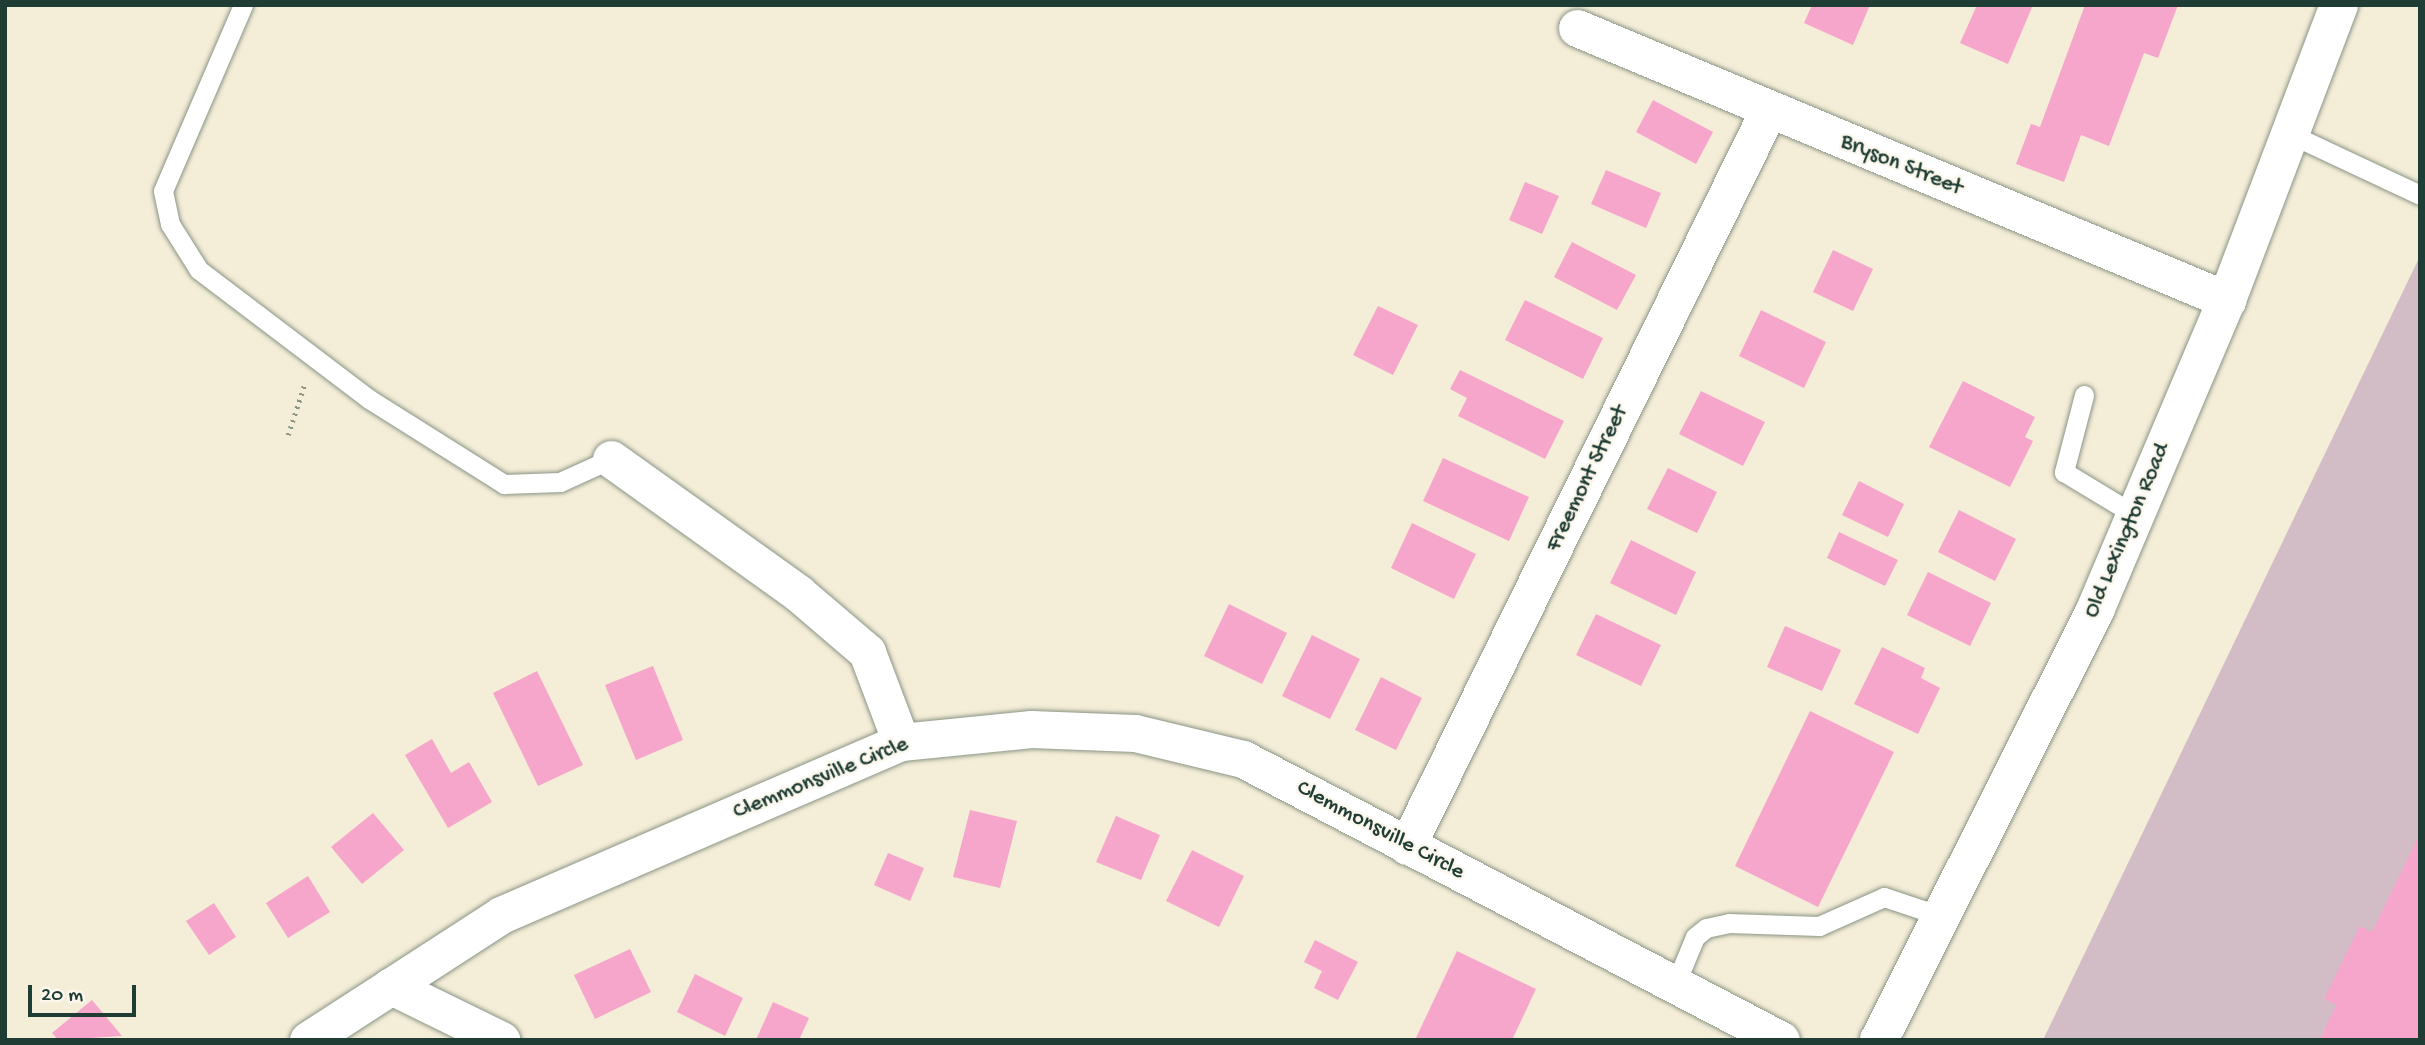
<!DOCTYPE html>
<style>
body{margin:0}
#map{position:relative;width:2425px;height:1045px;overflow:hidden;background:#f4edd7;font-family:"Gochi Hand",sans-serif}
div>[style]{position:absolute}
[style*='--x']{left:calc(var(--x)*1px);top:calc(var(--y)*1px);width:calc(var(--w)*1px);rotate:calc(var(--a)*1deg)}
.industrial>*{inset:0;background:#d2bdc7}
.building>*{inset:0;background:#f6a6cb}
.path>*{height:4.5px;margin-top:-2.25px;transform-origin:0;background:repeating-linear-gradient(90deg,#8a9586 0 2px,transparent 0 7px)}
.roads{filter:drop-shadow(0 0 2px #8a9586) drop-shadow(0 0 2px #8a9586)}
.lane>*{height:19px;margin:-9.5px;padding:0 9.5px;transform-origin:9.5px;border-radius:9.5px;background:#fff}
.street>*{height:37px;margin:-18.5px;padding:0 18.5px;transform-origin:18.5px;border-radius:18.5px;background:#fff}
.secondary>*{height:38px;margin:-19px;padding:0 19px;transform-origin:19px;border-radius:19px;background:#fff}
span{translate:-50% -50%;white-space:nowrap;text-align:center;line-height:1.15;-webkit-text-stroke:5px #fbf7ec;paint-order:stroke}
.street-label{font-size:23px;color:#1f3d34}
.frame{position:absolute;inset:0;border:7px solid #1f3d34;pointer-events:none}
.scale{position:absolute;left:28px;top:985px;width:108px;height:32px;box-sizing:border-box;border:4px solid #1f3d34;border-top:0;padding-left:9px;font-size:21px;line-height:24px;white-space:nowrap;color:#1f3d34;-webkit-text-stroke:5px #fbf7ec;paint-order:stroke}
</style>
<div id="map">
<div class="industrial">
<i style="clip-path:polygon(2420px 256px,2420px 1040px,2043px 1040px)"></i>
</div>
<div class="building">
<i style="clip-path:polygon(1812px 5px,1870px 5px,1853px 45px,1804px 23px)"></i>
<i style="clip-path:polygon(1977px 5px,2033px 5px,2008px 64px,1960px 43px)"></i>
<i style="clip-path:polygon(2085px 5px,2178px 5px,2158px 58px,2144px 53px,2109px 146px,2081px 135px,2064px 182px,2016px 164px,2031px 124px,2040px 127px)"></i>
<i style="clip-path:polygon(1653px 100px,1713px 132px,1696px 164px,1636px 132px)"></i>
<i style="clip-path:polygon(1606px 170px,1661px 193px,1646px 228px,1591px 204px)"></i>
<i style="clip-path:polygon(1525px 182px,1559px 196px,1542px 234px,1509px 220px)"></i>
<i style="clip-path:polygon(1572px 242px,1636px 275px,1617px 310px,1554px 277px)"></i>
<i style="clip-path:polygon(1833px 250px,1873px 269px,1853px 311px,1813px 292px)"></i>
<i style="clip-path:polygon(1525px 300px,1603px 338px,1583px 379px,1505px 340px)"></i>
<i style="clip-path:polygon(1378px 306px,1418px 325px,1393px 375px,1353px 355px)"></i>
<i style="clip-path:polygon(1761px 310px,1826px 342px,1804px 388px,1739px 356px)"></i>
<i style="clip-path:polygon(1460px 370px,1564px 421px,1545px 459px,1458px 416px,1467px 398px,1450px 389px)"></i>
<i style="clip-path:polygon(1963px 381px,2035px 417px,2025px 437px,2033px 441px,2010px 487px,1929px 447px)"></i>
<i style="clip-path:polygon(1701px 391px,1765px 422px,1743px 466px,1679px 434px)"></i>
<i style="clip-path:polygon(1443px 458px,1529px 497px,1509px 541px,1423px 501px)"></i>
<i style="clip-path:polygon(1668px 468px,1717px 492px,1697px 533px,1647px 509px)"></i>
<i style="clip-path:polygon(1859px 481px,1904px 504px,1888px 537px,1842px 515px)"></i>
<i style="clip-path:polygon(1959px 510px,2016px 539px,1995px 581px,1938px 552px)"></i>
<i style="clip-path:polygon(1412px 523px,1476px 554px,1454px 599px,1391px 568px)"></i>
<i style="clip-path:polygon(1839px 532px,1898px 560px,1885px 586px,1827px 558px)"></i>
<i style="clip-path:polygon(1631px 540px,1696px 572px,1676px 615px,1610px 583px)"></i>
<i style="clip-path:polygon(1928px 572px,1991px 603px,1970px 646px,1907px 615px)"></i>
<i style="clip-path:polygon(1229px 604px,1287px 633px,1262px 684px,1204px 656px)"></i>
<i style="clip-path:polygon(1596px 614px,1661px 645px,1641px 686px,1576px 655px)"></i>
<i style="clip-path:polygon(1785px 626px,1841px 650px,1822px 691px,1767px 667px)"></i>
<i style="clip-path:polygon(1312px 635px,1360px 659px,1330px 719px,1282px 696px)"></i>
<i style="clip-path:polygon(1882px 647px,1925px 668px,1921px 678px,1940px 688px,1918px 734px,1854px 704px)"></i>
<i style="clip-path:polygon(653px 666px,683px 740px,636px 760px,605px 685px)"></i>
<i style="clip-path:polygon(537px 671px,583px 765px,538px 786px,493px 693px)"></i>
<i style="clip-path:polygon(1381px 677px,1422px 698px,1396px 750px,1355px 730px)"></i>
<i style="clip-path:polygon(1810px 711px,1894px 752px,1818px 907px,1735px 866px)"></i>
<i style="clip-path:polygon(432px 739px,451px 773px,469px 762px,492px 802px,448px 828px,405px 755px)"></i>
<i style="clip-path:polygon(970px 810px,1017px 821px,1000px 888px,953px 877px)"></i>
<i style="clip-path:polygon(373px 813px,404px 850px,362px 884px,331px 847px)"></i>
<i style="clip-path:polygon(1116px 816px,1160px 835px,1141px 880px,1096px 862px)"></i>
<i style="clip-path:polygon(2420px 833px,2420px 1040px,2320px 1040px,2336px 1005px,2324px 999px,2360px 926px,2372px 932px)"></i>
<i style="clip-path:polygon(1192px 850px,1244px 876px,1219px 927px,1166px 901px)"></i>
<i style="clip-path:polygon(888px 853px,924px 868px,910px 901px,874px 885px)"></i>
<i style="clip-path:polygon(308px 876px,330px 912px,288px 938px,266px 903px)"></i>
<i style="clip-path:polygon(214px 903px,236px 937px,209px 955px,186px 921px)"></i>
<i style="clip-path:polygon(1315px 940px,1358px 962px,1338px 1000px,1314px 988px,1322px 971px,1304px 962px)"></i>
<i style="clip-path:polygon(630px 949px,651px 992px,595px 1019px,574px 975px)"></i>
<i style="clip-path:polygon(1457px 951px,1536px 989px,1512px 1040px,1415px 1040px)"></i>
<i style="clip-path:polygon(695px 974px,743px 998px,725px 1036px,677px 1012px)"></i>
<i style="clip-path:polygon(92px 1000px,122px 1036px,58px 1040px,52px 1033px)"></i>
<i style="clip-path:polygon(773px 1002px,809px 1018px,799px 1040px,756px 1040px)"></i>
</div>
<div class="path">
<i style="--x:288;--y:435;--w:55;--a:-71.9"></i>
</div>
<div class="roads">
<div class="lane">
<i style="--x:243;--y:5;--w:202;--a:113.3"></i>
<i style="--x:163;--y:191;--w:34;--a:78"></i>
<i style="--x:170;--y:224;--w:54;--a:57.8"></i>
<i style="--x:199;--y:270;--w:213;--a:37.2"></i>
<i style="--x:369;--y:399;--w:160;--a:32.2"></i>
<i style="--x:504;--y:484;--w:56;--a:-2"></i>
<i style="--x:560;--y:482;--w:56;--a:-24.3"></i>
<i style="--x:2290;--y:134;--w:144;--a:25.1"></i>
<i style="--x:2084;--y:395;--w:80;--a:104.6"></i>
<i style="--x:2064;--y:472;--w:83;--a:31.2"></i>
<i style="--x:1675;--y:985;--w:52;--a:-67.4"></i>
<i style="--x:1695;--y:937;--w:14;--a:-39"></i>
<i style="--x:1706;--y:928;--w:24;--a:-12"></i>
<i style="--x:1729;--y:923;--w:90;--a:1.9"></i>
<i style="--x:1819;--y:926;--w:71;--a:-24"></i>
<i style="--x:1884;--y:897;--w:60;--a:18.4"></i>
</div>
<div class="street">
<i style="--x:1577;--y:28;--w:705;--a:22.71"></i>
<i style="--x:611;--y:459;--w:230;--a:35.6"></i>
<i style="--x:798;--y:593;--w:91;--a:40.5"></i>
<i style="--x:867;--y:652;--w:96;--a:69.3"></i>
<i style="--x:1407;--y:846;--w:819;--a:-63.84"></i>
<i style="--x:391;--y:986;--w:123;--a:26.1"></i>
<i style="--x:308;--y:1040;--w:230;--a:-32.9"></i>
<i style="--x:501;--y:915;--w:436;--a:-23.4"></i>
<i style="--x:901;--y:742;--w:131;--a:-5.7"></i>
<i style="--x:1031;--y:729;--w:104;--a:2.2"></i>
<i style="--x:1135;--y:733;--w:111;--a:13.5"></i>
<i style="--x:1243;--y:759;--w:607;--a:27.58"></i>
</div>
<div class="secondary">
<i style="--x:1879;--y:1040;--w:483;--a:-63.3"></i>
<i style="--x:2096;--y:608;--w:335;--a:-67"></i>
<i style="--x:2227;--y:300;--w:316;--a:-69.2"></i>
</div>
</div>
<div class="street-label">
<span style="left:1901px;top:166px;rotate:22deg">Bryson Street</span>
<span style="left:1588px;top:479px;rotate:-64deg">Freemont Street</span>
<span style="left:2128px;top:531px;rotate:-67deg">Old Lexington Road</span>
<span style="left:821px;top:779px;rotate:-22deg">Clemmonsville Circle</span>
<span style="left:1380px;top:831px;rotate:28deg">Clemmonsville Circle</span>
</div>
<div class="frame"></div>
<div class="scale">20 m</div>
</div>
